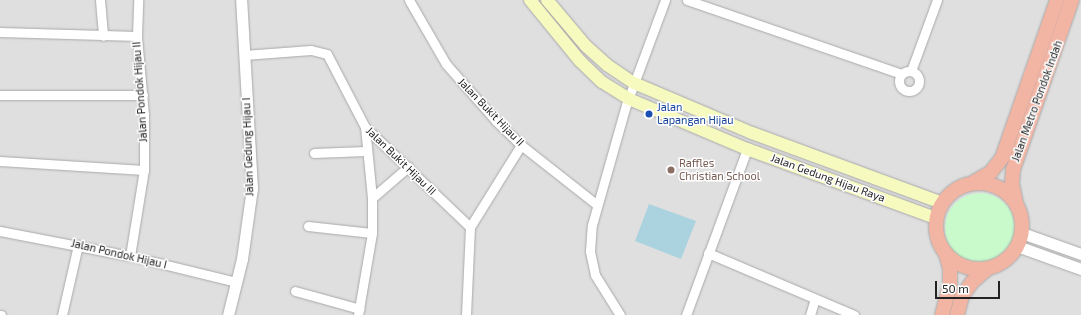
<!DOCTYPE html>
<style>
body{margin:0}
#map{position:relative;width:1081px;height:315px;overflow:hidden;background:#f2efe9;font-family:"Exo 2",sans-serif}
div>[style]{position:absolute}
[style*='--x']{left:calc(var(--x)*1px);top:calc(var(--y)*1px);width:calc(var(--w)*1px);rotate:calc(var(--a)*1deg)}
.residential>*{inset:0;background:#e0dfdf}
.park>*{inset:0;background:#c8facc}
.round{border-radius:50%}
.water>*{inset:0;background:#aad3df}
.roads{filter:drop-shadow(0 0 1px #a9a9a9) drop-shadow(0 0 1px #a9a9a9)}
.minor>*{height:9px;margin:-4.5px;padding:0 4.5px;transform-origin:4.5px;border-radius:4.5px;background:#fff}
.minor>.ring{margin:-4.5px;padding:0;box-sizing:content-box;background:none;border:9px solid #fff;border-radius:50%}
.tertiary>*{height:11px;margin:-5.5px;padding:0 5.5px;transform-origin:5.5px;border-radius:5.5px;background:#fff}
.secondary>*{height:12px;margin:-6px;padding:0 6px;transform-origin:6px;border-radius:6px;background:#f7fabf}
.trunk>*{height:14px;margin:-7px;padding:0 7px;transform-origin:7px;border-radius:7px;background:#f2b4a3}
.trunk>.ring{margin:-7px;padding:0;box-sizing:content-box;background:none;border:14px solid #f2b4a3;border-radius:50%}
.dots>*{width:11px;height:11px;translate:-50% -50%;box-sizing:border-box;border:2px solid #fff;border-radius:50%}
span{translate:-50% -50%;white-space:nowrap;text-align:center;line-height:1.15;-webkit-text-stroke:3px #fff;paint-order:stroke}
.street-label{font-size:11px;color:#222}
.transit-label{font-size:11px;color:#164399}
.left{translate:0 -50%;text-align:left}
.education-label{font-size:11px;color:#785e54}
.scale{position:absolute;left:935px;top:281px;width:65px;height:18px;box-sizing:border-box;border:2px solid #222;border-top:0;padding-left:5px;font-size:12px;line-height:14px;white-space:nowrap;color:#222;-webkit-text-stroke:3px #fff;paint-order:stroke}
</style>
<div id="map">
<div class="residential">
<i style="clip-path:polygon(0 0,1081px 0,1081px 315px,0 315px)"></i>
</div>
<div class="park">
<i class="round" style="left:945px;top:193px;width:70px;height:70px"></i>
</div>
<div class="water">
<i style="clip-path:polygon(649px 204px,696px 221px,681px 259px,635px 241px)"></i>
</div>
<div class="roads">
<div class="minor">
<i style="--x:100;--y:0;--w:36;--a:85"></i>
<i style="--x:409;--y:0;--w:74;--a:60"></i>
<i style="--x:446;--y:64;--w:76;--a:48.7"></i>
<i style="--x:496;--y:121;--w:35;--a:44"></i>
<i style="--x:521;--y:145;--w:95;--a:38.2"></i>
<i style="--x:687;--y:0;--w:227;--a:19"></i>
<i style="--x:0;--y:32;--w:137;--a:1.7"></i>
<i style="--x:244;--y:55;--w:67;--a:-4.3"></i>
<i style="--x:311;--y:50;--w:16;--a:14"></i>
<i style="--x:327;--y:54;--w:82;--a:62.5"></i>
<i style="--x:365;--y:127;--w:145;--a:43.6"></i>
<i style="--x:911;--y:71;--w:76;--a:-69.9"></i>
<i class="ring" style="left:899px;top:71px;width:11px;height:11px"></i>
<i style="--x:0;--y:95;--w:143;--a:0"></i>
<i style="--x:314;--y:153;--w:52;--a:-2.2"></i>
<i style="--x:0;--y:161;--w:144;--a:3.6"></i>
<i style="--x:372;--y:198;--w:48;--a:-40.7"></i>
<i style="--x:308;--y:226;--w:64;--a:6.2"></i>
<i style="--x:0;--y:231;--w:132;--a:10.9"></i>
<i style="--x:130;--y:256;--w:110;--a:13.7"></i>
<i style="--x:708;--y:253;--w:159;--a:23"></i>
<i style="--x:130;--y:256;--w:87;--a:-80.8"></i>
<i style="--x:144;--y:170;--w:55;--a:-90"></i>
<i style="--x:144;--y:115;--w:79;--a:-95.1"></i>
<i style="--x:137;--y:36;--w:36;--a:-88"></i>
<i style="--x:295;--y:291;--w:67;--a:15.5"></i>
<i style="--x:0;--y:315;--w:1;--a:0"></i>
<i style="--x:62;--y:315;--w:72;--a:-77.1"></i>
<i style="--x:358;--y:315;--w:83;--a:-80.3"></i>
<i style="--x:372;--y:233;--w:35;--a:-90"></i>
<i style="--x:372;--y:198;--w:71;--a:-95.6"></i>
<i style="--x:466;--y:315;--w:88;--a:-87.4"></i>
<i style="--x:470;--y:227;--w:97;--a:-58.1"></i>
<i style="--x:620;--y:315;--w:47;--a:-122"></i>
<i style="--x:595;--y:275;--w:25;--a:-102"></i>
<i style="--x:590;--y:251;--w:26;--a:-86"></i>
<i style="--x:592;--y:225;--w:125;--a:-74.2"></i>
<i style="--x:626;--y:105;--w:112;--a:-69.6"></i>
<i style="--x:686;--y:315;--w:177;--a:-69.8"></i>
<i style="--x:810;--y:315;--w:17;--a:-73"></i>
</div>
<div class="tertiary">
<i style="--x:1022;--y:233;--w:63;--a:19.6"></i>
<i style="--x:1017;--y:246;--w:68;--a:19.8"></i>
<i style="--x:228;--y:315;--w:58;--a:-76"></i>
<i style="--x:242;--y:259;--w:72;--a:-82"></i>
<i style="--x:252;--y:188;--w:188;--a:-93.3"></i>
</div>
<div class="secondary">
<i style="--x:530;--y:0;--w:79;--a:50.7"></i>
<i style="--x:580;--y:61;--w:30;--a:44"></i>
<i style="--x:602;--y:82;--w:32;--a:32"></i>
<i style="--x:629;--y:99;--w:128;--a:23"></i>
<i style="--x:747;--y:149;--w:201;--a:20.1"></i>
<i style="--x:547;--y:0;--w:60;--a:49.7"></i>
<i style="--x:586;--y:46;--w:28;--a:42"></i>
<i style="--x:607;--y:65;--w:32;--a:34"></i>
<i style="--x:634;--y:83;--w:128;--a:23"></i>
<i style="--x:752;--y:133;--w:202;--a:20.2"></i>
</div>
<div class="trunk">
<i style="--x:974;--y:182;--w:20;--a:-30"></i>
<i style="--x:991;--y:172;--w:18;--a:-52"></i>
<i style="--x:1002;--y:158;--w:167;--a:-70.8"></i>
<i class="ring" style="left:936px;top:183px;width:72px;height:72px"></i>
<i style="--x:1016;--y:203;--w:19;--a:-102"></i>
<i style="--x:1012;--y:184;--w:14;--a:-86"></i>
<i style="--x:1013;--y:170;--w:180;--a:-70.9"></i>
<i style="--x:942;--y:315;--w:30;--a:-75"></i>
<i style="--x:950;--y:286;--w:17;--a:-90"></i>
<i style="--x:950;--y:269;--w:16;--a:-105"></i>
<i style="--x:957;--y:315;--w:20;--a:-75"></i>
<i style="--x:962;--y:296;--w:17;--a:-54"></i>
<i style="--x:972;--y:282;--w:21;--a:-41"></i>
</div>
</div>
<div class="dots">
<i style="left:649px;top:114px;background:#1a4fb4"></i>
<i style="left:671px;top:170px;background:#8d6e63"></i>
</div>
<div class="street-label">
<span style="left:140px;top:92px;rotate:-94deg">Jalan Pondok Hijau II</span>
<span style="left:1037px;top:101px;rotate:-70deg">Jalan Metro Pondok Indah</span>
<span style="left:491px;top:112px;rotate:46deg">Jalan Bukit Hijau II</span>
<span style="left:248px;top:147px;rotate:-92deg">Jalan Gedung Hijau I</span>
<span style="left:401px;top:161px;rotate:44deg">Jalan Bukit Hijau III</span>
<span style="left:828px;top:178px;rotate:20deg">Jalan Gedung Hijau Raya</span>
<span style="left:119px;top:254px;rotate:13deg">Jalan Pondok Hijau I</span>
</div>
<div class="transit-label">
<span class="left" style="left:657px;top:114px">Jalan<br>Lapangan Hijau</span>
</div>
<div class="education-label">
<span class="left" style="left:679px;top:170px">Raffles<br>Christian School</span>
</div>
<div class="scale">50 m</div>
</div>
